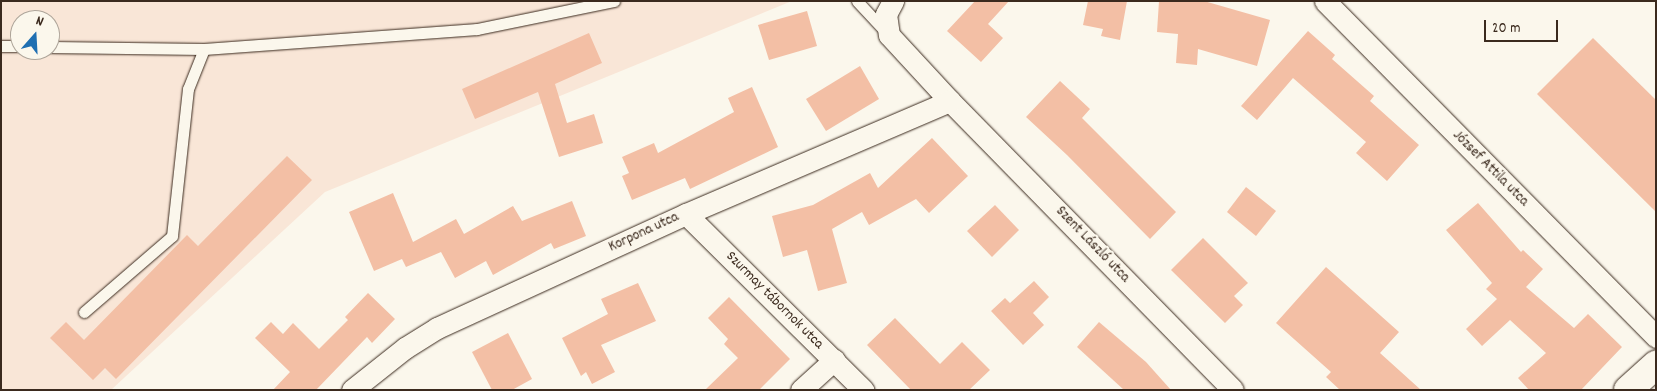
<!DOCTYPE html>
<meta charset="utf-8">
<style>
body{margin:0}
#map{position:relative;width:1657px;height:391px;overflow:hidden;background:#fbf7ec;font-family:Dekko,sans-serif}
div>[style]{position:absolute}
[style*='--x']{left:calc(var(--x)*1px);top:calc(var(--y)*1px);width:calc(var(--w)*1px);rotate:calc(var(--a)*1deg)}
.built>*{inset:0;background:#f9e6d7}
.building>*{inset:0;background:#f3bfa5}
.roads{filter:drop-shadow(0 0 1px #3b2a1e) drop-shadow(0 0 1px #3b2a1e)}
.lane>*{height:11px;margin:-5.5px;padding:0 5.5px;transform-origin:5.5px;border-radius:5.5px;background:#fbf7ec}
.street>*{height:21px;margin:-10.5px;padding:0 10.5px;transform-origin:10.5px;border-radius:10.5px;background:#fbf7ec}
.secondary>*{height:28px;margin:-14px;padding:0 14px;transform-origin:14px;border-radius:14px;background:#fbf7ec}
span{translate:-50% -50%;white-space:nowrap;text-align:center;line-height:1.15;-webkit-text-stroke:4.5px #fbf7ec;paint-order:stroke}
.street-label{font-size:15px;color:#3b2a1e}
.frame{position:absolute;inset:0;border:2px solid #3b2a1e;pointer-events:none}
.north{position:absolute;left:10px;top:10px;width:50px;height:50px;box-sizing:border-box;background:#fbf7ec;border:1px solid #aea59a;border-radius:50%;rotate:19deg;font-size:14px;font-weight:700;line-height:20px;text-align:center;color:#3b2a1e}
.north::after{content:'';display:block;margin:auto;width:18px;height:22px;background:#1f6fb2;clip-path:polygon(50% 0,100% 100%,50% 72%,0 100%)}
.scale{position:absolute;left:1484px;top:20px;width:74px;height:22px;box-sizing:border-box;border:2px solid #3b2a1e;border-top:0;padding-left:6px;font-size:15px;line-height:18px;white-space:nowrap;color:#3b2a1e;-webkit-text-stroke:4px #fbf7ec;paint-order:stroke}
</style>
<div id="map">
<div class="built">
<i style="clip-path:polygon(evenodd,1px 1px,792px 1px,325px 192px,111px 390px,1px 390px,1px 1px,20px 20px,50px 20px,50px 50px,20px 50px,20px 20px)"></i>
</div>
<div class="building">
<i style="clip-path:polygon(975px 1px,1009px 1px,988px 24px,1003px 38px,981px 62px,947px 31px)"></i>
<i style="clip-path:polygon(1088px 1px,1127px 1px,1120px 40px,1101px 36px,1103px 29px,1083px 25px)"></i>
<i style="clip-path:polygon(1159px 1px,1204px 1px,1270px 20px,1257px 66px,1198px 49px,1197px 65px,1176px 63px,1178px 34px,1157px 32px)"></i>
<i style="clip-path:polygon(807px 11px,817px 46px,769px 60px,758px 25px)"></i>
<i style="clip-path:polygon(1308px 31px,1335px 55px,1332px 59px,1374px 96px,1370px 101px,1419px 145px,1387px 181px,1356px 153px,1366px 142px,1293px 78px,1257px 120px,1241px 106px)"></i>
<i style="clip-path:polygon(589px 33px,602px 63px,555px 84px,567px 123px,594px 114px,603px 143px,559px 157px,538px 92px,475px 119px,462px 89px)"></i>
<i style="clip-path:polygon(1593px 38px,1656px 100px,1656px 212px,1537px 94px)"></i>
<i style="clip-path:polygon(860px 66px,879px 99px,826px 131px,806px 99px)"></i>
<i style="clip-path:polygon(1060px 81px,1090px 109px,1082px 118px,1176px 212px,1150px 239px,1067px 155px,1026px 117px)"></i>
<i style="clip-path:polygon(752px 87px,778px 147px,690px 189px,685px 178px,632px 200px,622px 176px,629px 173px,622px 157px,654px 143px,658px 153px,734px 112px,728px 98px)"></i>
<i style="clip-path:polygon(932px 138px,968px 176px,929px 213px,916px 199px,869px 225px,862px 212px,832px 229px,847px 283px,818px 291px,807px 250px,783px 257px,772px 216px,813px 205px,870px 173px,878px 188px)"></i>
<i style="clip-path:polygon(287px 156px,312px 180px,116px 379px,105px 368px,93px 380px,50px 338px,66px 322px,84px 340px,187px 235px,198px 246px)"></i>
<i style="clip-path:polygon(1246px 187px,1276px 211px,1256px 236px,1227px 212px)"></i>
<i style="clip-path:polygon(393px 193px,413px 242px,456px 219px,464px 234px,513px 206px,522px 221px,572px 201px,586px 236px,554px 249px,551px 243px,493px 275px,486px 261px,455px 278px,441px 252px,406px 267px,402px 259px,374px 271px,349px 212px)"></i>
<i style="clip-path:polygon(1478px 203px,1521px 252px,1523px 250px,1543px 269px,1526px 287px,1574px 328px,1588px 314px,1622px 347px,1581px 390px,1529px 390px,1518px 378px,1546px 353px,1510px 320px,1482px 346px,1466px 329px,1497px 299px,1486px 289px,1492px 283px,1446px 230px)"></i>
<i style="clip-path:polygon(995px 205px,1019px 230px,992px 257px,967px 231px)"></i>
<i style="clip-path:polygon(1203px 238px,1248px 283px,1234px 296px,1243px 305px,1225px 323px,1171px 270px)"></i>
<i style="clip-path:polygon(1326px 267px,1399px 332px,1380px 353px,1421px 390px,1340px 390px,1326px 377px,1331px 372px,1276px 323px)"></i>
<i style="clip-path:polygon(1034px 281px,1049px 297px,1033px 313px,1044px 325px,1023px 345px,991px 311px,1005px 298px,1010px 303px)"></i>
<i style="clip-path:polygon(638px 283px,656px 321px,601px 345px,615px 372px,592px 384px,586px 372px,581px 376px,562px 338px,608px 314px,601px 299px)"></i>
<i style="clip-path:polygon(368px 293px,395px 319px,372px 343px,367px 337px,316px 390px,273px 390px,290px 372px,255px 338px,271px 322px,283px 334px,293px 323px,319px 349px,348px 320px,345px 317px)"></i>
<i style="clip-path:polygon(729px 297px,790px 359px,759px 390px,705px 390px,738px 358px,724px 344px,728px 339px,708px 318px)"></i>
<i style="clip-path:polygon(895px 318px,940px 364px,962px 342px,990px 370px,969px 390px,911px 390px,867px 345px)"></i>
<i style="clip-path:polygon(1099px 322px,1146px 362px,1171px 390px,1124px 390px,1077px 347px)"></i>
<i style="clip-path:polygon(508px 333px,532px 379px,512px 390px,492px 390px,472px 352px)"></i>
</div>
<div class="roads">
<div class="lane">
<i style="--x:857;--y:1;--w:42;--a:46.9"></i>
<i style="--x:1;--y:46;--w:19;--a:0"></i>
<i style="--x:50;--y:47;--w:154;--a:0.7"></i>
<i style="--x:204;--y:49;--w:274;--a:-4.2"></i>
<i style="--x:477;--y:29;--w:140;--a:-11.6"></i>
<i style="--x:84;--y:312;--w:116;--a:-40.8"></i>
<i style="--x:172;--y:236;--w:148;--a:-83.8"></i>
<i style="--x:188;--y:89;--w:43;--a:-68.2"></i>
</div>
<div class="street">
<i style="--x:893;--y:1;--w:15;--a:118"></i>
<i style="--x:886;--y:14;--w:21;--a:82"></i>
<i style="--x:889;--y:35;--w:90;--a:47.3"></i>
<i style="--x:950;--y:101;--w:404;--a:45.6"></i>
<i style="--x:1325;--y:1;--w:472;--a:45.4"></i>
<i style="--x:686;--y:214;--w:250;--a:44.8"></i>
<i style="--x:352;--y:390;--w:68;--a:-38.4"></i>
<i style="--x:405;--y:348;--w:38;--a:-32"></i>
<i style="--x:437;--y:328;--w:274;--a:-24.6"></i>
<i style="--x:686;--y:214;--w:287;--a:-23.2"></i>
<i style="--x:801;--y:390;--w:45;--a:-42.3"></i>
</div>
<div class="secondary">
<i style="--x:1628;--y:390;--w:38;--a:-42"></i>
</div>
</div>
<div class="street-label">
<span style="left:1490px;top:169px;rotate:45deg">József Attila utca</span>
<span style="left:644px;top:233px;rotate:-25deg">Korpona utca</span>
<span style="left:1092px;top:245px;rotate:46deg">Szent László utca</span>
<span style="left:774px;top:301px;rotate:45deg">Szurmay tábornok utca</span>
</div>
<div class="frame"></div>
<div class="north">N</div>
<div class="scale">20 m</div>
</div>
